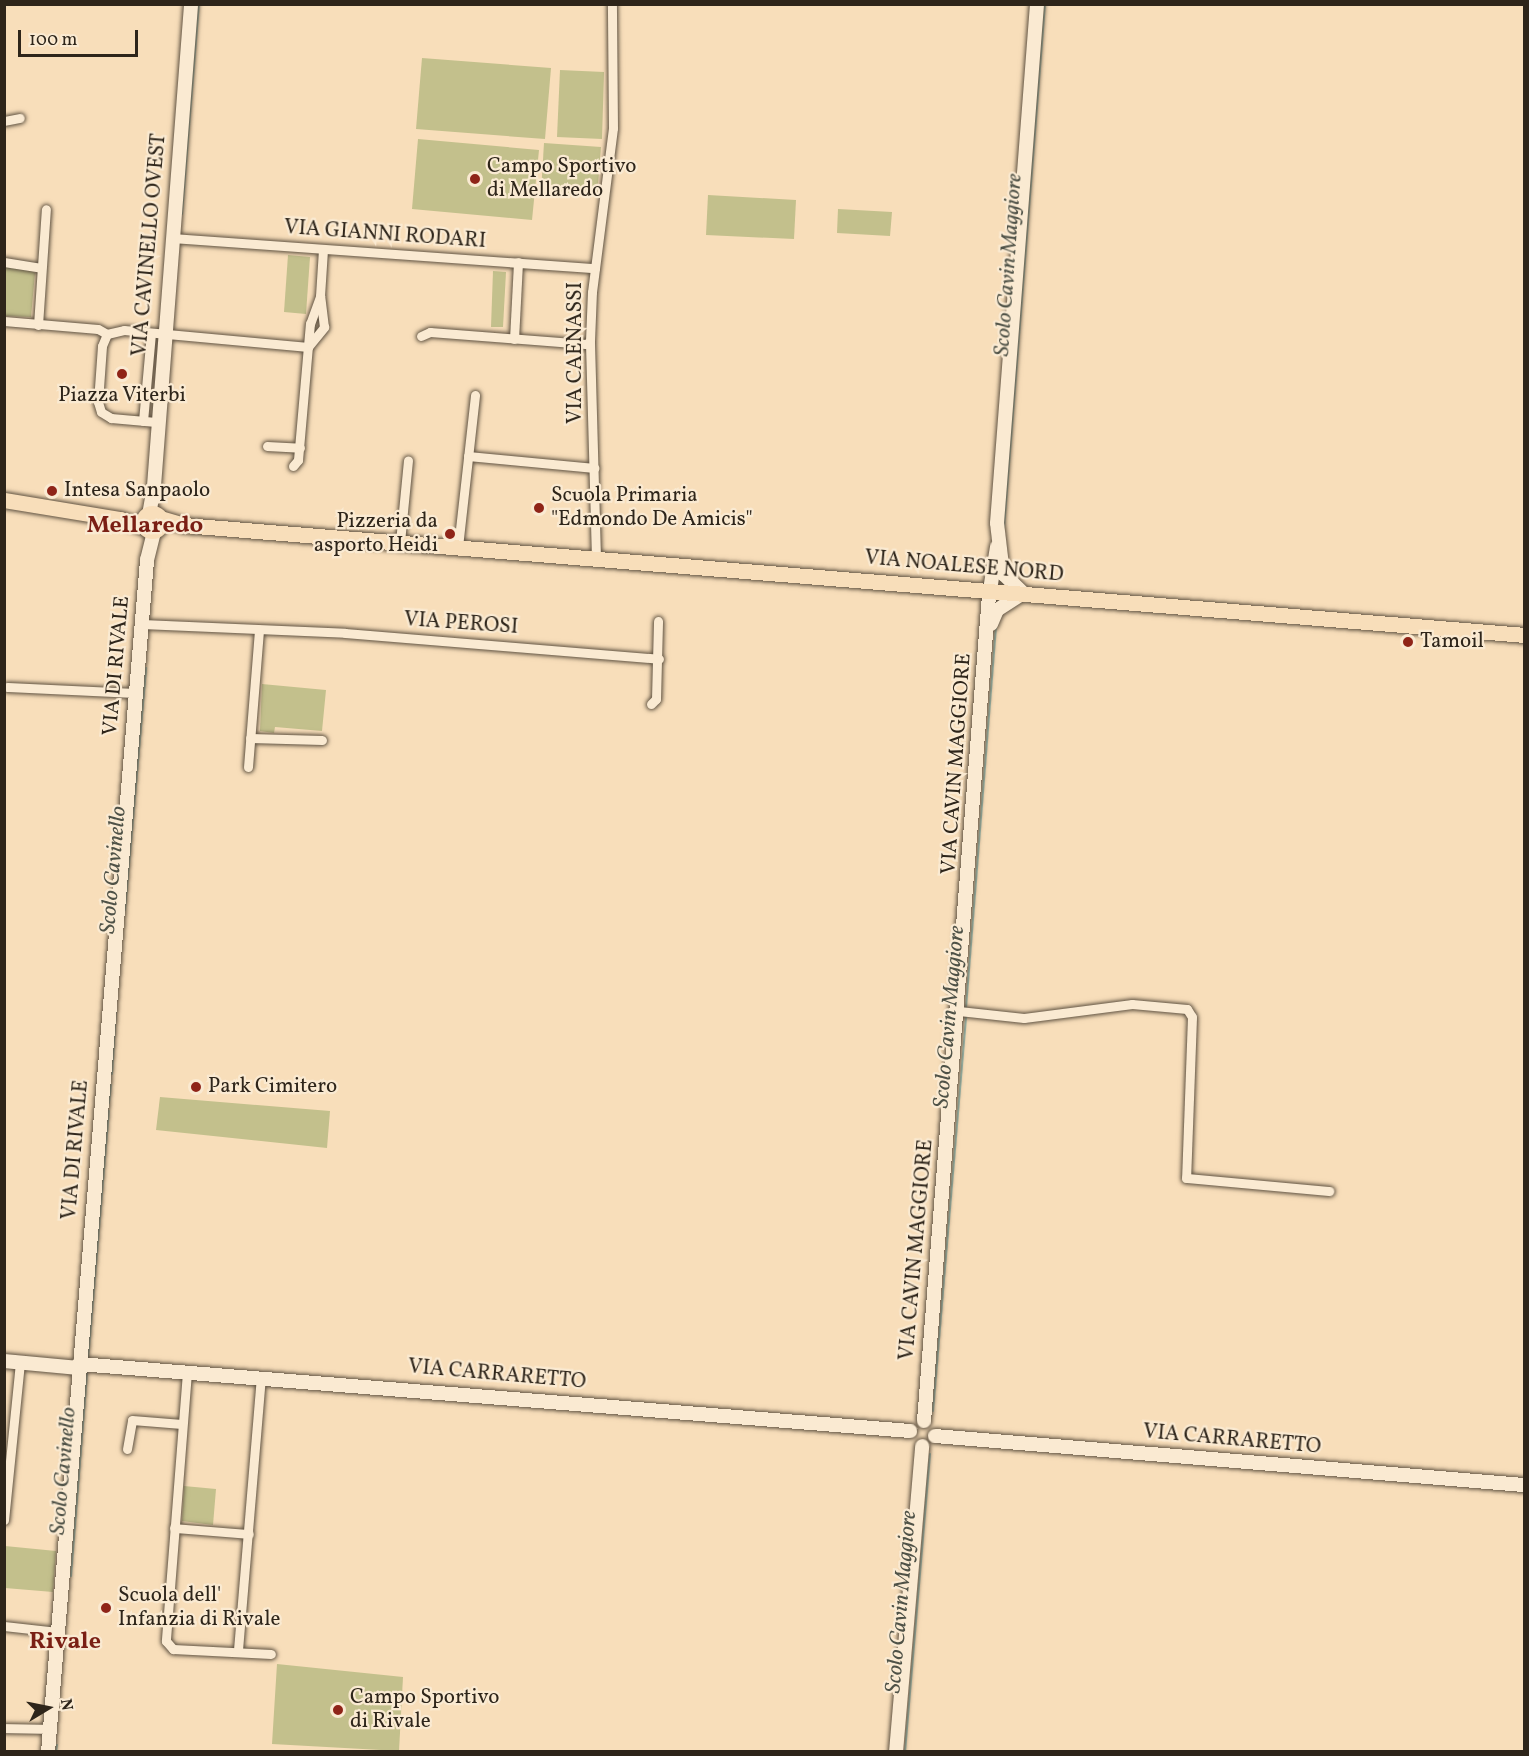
<!DOCTYPE html>
<style>
body{margin:0}
#map{position:relative;width:1529px;height:1756px;overflow:hidden;background:#f8deba;font-family:Vollkorn,serif}
div>[style]{position:absolute}
[style*='--x']{left:calc(var(--x)*1px);top:calc(var(--y)*1px);width:calc(var(--w)*1px);rotate:calc(var(--a)*1deg)}
.green>*{inset:0;background:#c3c08c}
.stream>*{height:2px;margin:-1px;padding:0 1px;transform-origin:1px;border-radius:1px;background:#9dbcaf}
.roads{filter:drop-shadow(0 0 2px #605342) drop-shadow(0 0 2px #605342)}
.street>*{height:9px;margin:-4.5px;padding:0 4.5px;transform-origin:4.5px;border-radius:4.5px;background:#faead2}
.secondary>*{height:14px;margin:-7px;padding:0 7px;transform-origin:7px;border-radius:7px;background:#faead2}
.primary>*{height:15px;margin:-7.5px;padding:0 7.5px;transform-origin:7.5px;border-radius:7.5px;background:#f8deba}
.primary>.ring{margin:-7.5px;padding:0;box-sizing:content-box;background:none;border:15px solid #f8deba;border-radius:50%}
.dots>*{width:16px;height:16px;translate:-50% -50%;box-sizing:border-box;border:3px solid #faead2;border-radius:50%}
span{translate:-50% -50%;white-space:nowrap;text-align:center;line-height:1.15;-webkit-text-stroke:4.5px #faead2;paint-order:stroke}
.poi-label{font-size:21px;color:#2e251a}
.left{translate:0 -50%;text-align:left}
.right{translate:-100% -50%;text-align:right}
.street-label{font-size:21px;color:#2e251a}
.water-label{font-size:22px;color:#4f5247;font-style:italic}
.quarter-label{font-size:24px;color:#7a1f14;font-weight:700}
.frame{position:absolute;inset:0;border:6px solid #2e251a;pointer-events:none}
.north{position:absolute;left:18px;top:1678px;width:60px;height:60px;-webkit-text-stroke:4px #faead2;paint-order:stroke;rotate:80deg;font-size:16px;font-weight:700;line-height:24px;text-align:center;color:#2e251a}
.north::after{content:'';display:block;margin:auto;width:21px;height:27px;background:#2e251a;clip-path:polygon(50% 0,100% 100%,50% 72%,0 100%)}
.scale{position:absolute;left:18px;top:30px;width:120px;height:27px;box-sizing:border-box;border:3px solid #2e251a;border-top:0;padding-left:8px;font-size:18px;line-height:21px;white-space:nowrap;color:#2e251a;-webkit-text-stroke:4px #faead2;paint-order:stroke}
</style>
<div id="map">
<div class="green">
<i style="clip-path:polygon(422px 58px,551px 68px,545px 139px,416px 129px)"></i>
<i style="clip-path:polygon(560px 70px,604px 72px,602px 139px,557px 137px)"></i>
<i style="clip-path:polygon(418px 139px,539px 150px,532px 220px,412px 209px)"></i>
<i style="clip-path:polygon(544px 143px,601px 147px,597px 197px,541px 193px)"></i>
<i style="clip-path:polygon(708px 195px,796px 200px,794px 239px,706px 235px)"></i>
<i style="clip-path:polygon(838px 209px,892px 212px,890px 236px,837px 233px)"></i>
<i style="clip-path:polygon(288px 255px,310px 257px,306px 314px,284px 312px)"></i>
<i style="clip-path:polygon(4px 267px,28px 268px,35px 273px,31px 317px,5px 316px)"></i>
<i style="clip-path:polygon(493px 271px,506px 272px,503px 327px,491px 327px)"></i>
<i style="clip-path:polygon(262px 684px,326px 690px,322px 731px,275px 727px,274px 733px,260px 731px)"></i>
<i style="clip-path:polygon(160px 1097px,330px 1111px,327px 1148px,156px 1130px)"></i>
<i style="clip-path:polygon(184px 1486px,216px 1489px,213px 1525px,182px 1521px)"></i>
<i style="clip-path:polygon(5px 1546px,56px 1551px,53px 1592px,5px 1588px)"></i>
<i style="clip-path:polygon(277px 1664px,403px 1677px,399px 1751px,272px 1744px)"></i>
</div>
<div class="stream">
<i style="--x:182;--y:214;--w:211;--a:-85.4"></i>
<i style="--x:1004;--y:528;--w:526;--a:-85.53"></i>
<i style="--x:125;--y:910;--w:243;--a:-85"></i>
<i style="--x:966;--y:1008;--w:384;--a:-85.5"></i>
<i style="--x:112;--y:1074;--w:65;--a:-86.5"></i>
<i style="--x:109;--y:1103;--w:18;--a:-84"></i>
<i style="--x:88;--y:1359;--w:249;--a:-85.2"></i>
<i style="--x:933;--y:1411;--w:398;--a:-85.2"></i>
<i style="--x:71;--y:1576;--w:206;--a:-85.5"></i>
<i style="--x:56;--y:1752;--w:7;--a:-82"></i>
<i style="--x:905;--y:1752;--w:299;--a:-85.2"></i>
</div>
<div class="roads">
<div class="street">
<i style="--x:4;--y:121;--w:16;--a:-11"></i>
<i style="--x:172;--y:238;--w:424;--a:4.1"></i>
<i style="--x:4;--y:262;--w:36;--a:9"></i>
<i style="--x:4;--y:321;--w:94;--a:4.9"></i>
<i style="--x:98;--y:329;--w:10;--a:29"></i>
<i style="--x:107;--y:334;--w:17;--a:-13"></i>
<i style="--x:124;--y:330;--w:185;--a:5.3"></i>
<i style="--x:38;--y:325;--w:116;--a:-86.1"></i>
<i style="--x:107;--y:334;--w:13;--a:113"></i>
<i style="--x:102;--y:346;--w:56;--a:94.1"></i>
<i style="--x:98;--y:402;--w:10;--a:73"></i>
<i style="--x:101;--y:412;--w:12;--a:31"></i>
<i style="--x:111;--y:418;--w:45;--a:5.1"></i>
<i style="--x:421;--y:336;--w:10;--a:-24"></i>
<i style="--x:430;--y:332;--w:156;--a:4.4"></i>
<i style="--x:586;--y:344;--w:5;--a:-37"></i>
<i style="--x:514;--y:339;--w:77;--a:-87"></i>
<i style="--x:308;--y:347;--w:26;--a:-51"></i>
<i style="--x:324;--y:327;--w:31;--a:-97"></i>
<i style="--x:320;--y:296;--w:46;--a:-86.3"></i>
<i style="--x:143;--y:421;--w:88;--a:-84.8"></i>
<i style="--x:267;--y:446;--w:33;--a:3"></i>
<i style="--x:468;--y:456;--w:127;--a:5.4"></i>
<i style="--x:293;--y:466;--w:8;--a:-50"></i>
<i style="--x:298;--y:460;--w:137;--a:-85"></i>
<i style="--x:310;--y:324;--w:30;--a:-70"></i>
<i style="--x:400;--y:542;--w:82;--a:-84.4"></i>
<i style="--x:458;--y:547;--w:153;--a:-83.6"></i>
<i style="--x:596;--y:558;--w:217;--a:-91.6"></i>
<i style="--x:590;--y:341;--w:49;--a:-87.7"></i>
<i style="--x:592;--y:292;--w:165;--a:-82.7"></i>
<i style="--x:613;--y:128;--w:124;--a:-90.5"></i>
<i style="--x:142;--y:624;--w:203;--a:2.5"></i>
<i style="--x:345;--y:633;--w:315;--a:4.7"></i>
<i style="--x:7;--y:687;--w:129;--a:2.7"></i>
<i style="--x:651;--y:704;--w:7;--a:-45"></i>
<i style="--x:656;--y:699;--w:78;--a:-88.5"></i>
<i style="--x:250;--y:738;--w:72;--a:1.6"></i>
<i style="--x:248;--y:767;--w:138;--a:-85.4"></i>
<i style="--x:959;--y:1011;--w:65;--a:6.1"></i>
<i style="--x:1024;--y:1018;--w:109;--a:-7.4"></i>
<i style="--x:1132;--y:1004;--w:55;--a:5.2"></i>
<i style="--x:1187;--y:1009;--w:9;--a:58"></i>
<i style="--x:1192;--y:1017;--w:161;--a:92.1"></i>
<i style="--x:1186;--y:1178;--w:144;--a:5.2"></i>
<i style="--x:187;--y:1372;--w:270;--a:94.5"></i>
<i style="--x:166;--y:1641;--w:11;--a:49"></i>
<i style="--x:173;--y:1649;--w:98;--a:2.9"></i>
<i style="--x:127;--y:1449;--w:29;--a:-80"></i>
<i style="--x:132;--y:1420;--w:50;--a:4.6"></i>
<i style="--x:4;--y:1520;--w:158;--a:-84.2"></i>
<i style="--x:174;--y:1528;--w:75;--a:4.6"></i>
<i style="--x:4;--y:1626;--w:54;--a:6.3"></i>
<i style="--x:238;--y:1650;--w:273;--a:-85.2"></i>
<i style="--x:4;--y:1728;--w:46;--a:1.2"></i>
</div>
<div class="secondary">
<i style="--x:149;--y:515;--w:29;--a:-80"></i>
<i style="--x:154;--y:486;--w:483;--a:-85.6"></i>
<i style="--x:991;--y:624;--w:15;--a:-67"></i>
<i style="--x:997;--y:610;--w:31;--a:-33"></i>
<i style="--x:1023;--y:593;--w:28;--a:-136"></i>
<i style="--x:1003;--y:574;--w:51;--a:-96.7"></i>
<i style="--x:997;--y:523;--w:521;--a:-85.59"></i>
<i style="--x:4;--y:1361;--w:75;--a:5.3"></i>
<i style="--x:79;--y:1364;--w:834;--a:4.61"></i>
<i style="--x:924;--y:1421;--w:828;--a:-85.5"></i>
<i style="--x:989;--y:596;--w:50;--a:-80.7"></i>
<i style="--x:935;--y:1436;--w:591;--a:4.76"></i>
<i style="--x:48;--y:1752;--w:1196;--a:-85.25"></i>
<i style="--x:147;--y:560;--w:30;--a:-76"></i>
<i style="--x:896;--y:1752;--w:307;--a:-85.1"></i>
</div>
<div class="primary">
<i style="--x:4;--y:500;--w:118;--a:9.3"></i>
<i style="--x:120;--y:519;--w:26;--a:18"></i>
<i class="ring" style="left:143px;top:513px;width:3px;height:3px"></i>
<i style="--x:160;--y:518;--w:25;--a:16"></i>
<i style="--x:184;--y:525;--w:1345;--a:4.69"></i>
</div>
</div>
<div class="dots">
<i style="left:475px;top:179px;background:#8f2418"></i>
<i style="left:122px;top:374px;background:#8f2418"></i>
<i style="left:52px;top:491px;background:#8f2418"></i>
<i style="left:539px;top:508px;background:#8f2418"></i>
<i style="left:450px;top:534px;background:#8f2418"></i>
<i style="left:1408px;top:642px;background:#8f2418"></i>
<i style="left:196px;top:1087px;background:#8f2418"></i>
<i style="left:106px;top:1608px;background:#8f2418"></i>
<i style="left:338px;top:1710px;background:#8f2418"></i>
</div>
<div class="poi-label">
<span class="left" style="left:487px;top:179px">Campo Sportivo<br>di Mellaredo</span>
<span style="left:122px;top:396px">Piazza Viterbi</span>
<span class="left" style="left:64px;top:491px">Intesa Sanpaolo</span>
<span class="left" style="left:551px;top:508px">Scuola Primaria<br>"Edmondo De Amicis"</span>
<span class="right" style="left:438px;top:534px">Pizzeria da<br>asporto Heidi</span>
<span class="left" style="left:1420px;top:642px">Tamoil</span>
<span class="left" style="left:208px;top:1087px">Park Cimitero</span>
<span class="left" style="left:118px;top:1608px">Scuola dell'<br>Infanzia di Rivale</span>
<span class="left" style="left:350px;top:1710px">Campo Sportivo<br>di Rivale</span>
</div>
<div class="street-label">
<span style="left:385px;top:235px;rotate:4deg">VIA GIANNI RODARI</span>
<span style="left:150px;top:245px;rotate:-85deg">VIA CAVINELLO OVEST</span>
<span style="left:576px;top:353px;rotate:-90deg">VIA CAENASSI</span>
<span style="left:964px;top:567px;rotate:5deg">VIA NOALESE NORD</span>
<span style="left:461px;top:624px;rotate:4deg">VIA PEROSI</span>
<span style="left:117px;top:666px;rotate:-85deg">VIA DI RIVALE</span>
<span style="left:957px;top:764px;rotate:-86deg">VIA CAVIN MAGGIORE</span>
<span style="left:76px;top:1150px;rotate:-85deg">VIA DI RIVALE</span>
<span style="left:917px;top:1250px;rotate:-85deg">VIA CAVIN MAGGIORE</span>
<span style="left:497px;top:1375px;rotate:5deg">VIA CARRARETTO</span>
<span style="left:1232px;top:1440px;rotate:5deg">VIA CARRARETTO</span>
</div>
<div class="water-label">
<span style="left:1009px;top:265px;rotate:-86deg">Scolo Cavin Maggiore</span>
<span style="left:114px;top:870px;rotate:-85deg">Scolo Cavinello</span>
<span style="left:950px;top:1017px;rotate:-85deg">Scolo Cavin Maggiore</span>
<span style="left:64px;top:1471px;rotate:-85deg">Scolo Cavinello</span>
<span style="left:902px;top:1602px;rotate:-85deg">Scolo Cavin Maggiore</span>
</div>
<div class="quarter-label">
<span style="left:145px;top:527px">Mellaredo</span>
<span style="left:65px;top:1643px">Rivale</span>
</div>
<div class="frame"></div>
<div class="north">N</div>
<div class="scale">100 m</div>
</div>
